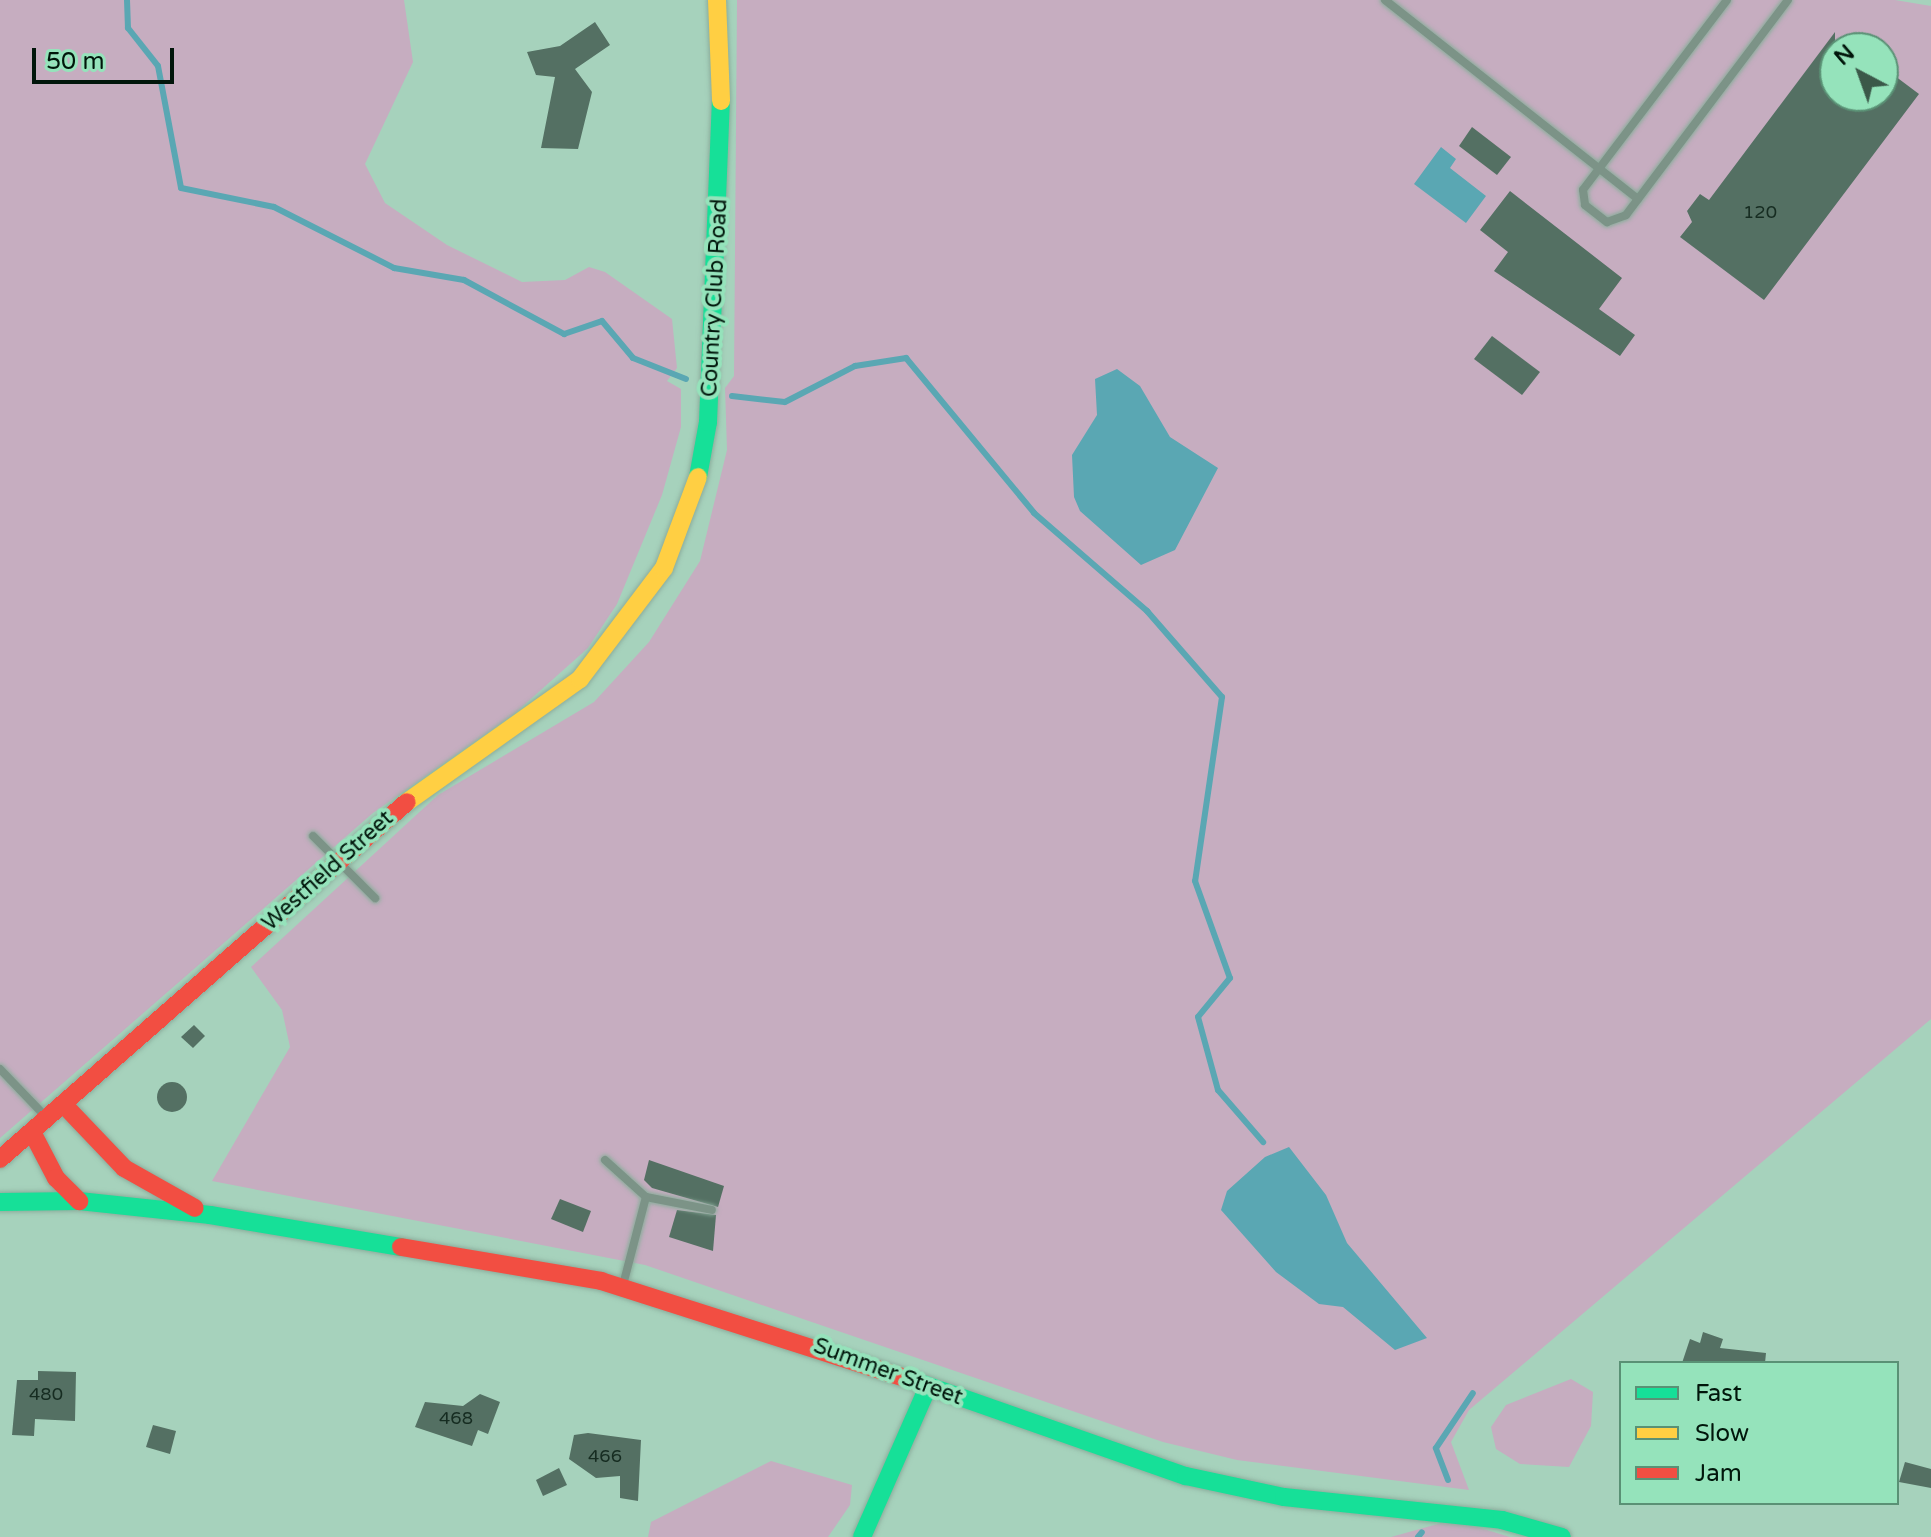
<!DOCTYPE html>
<style>
body{margin:0}
#map{position:relative;width:1931px;height:1537px;overflow:hidden;background:#a6d2bc;font-family:"Varela Round",sans-serif}
div>[style]{position:absolute}
[style*='--x']{left:calc(var(--x)*1px);top:calc(var(--y)*1px);width:calc(var(--w)*1px);rotate:calc(var(--a)*1deg)}
.green>*{inset:0;background:#c6adc0}
.water>*{inset:0;background:#5aa7b3}
.stream>*{height:6px;margin:-3px;padding:0 3px;transform-origin:3px;border-radius:3px;background:#5aa7b3}
.building>*{inset:0;background:#547063}
.round{border-radius:50%}
.roads{filter:drop-shadow(0 0 2px #8cad9c) drop-shadow(0 0 2px #8cad9c)}
.lane>*{height:8px;margin:-4px;padding:0 4px;transform-origin:4px;border-radius:4px;background:#7c9387}
.fast>*{height:18px;margin:-9px;padding:0 9px;transform-origin:9px;border-radius:9px;background:#16e098}
.slow>*{height:18px;margin:-9px;padding:0 9px;transform-origin:9px;border-radius:9px;background:#ffcf43}
.jam>*{height:18px;margin:-9px;padding:0 9px;transform-origin:9px;border-radius:9px;background:#f24e42}
span{translate:-50% -50%;white-space:nowrap;text-align:center;line-height:1.15;-webkit-text-stroke:8px #95e3bb;paint-order:stroke}
.number-label{font-size:18px;color:#162c21}
.number-label span{-webkit-text-stroke-width:0}
.street-label{font-size:22px;color:#01160b}
.legend{position:absolute;left:1619px;top:1361px;width:280px;height:144px;box-sizing:border-box;background:#95e3bb;border:2px solid #5a9175;margin:0;padding:10px 14px;list-style:none;font-size:24px;color:#01160b}
.legend li{display:flex;align-items:center;gap:16px;height:40px}
.legend b{width:40px;border:2px solid #5a9175}
.north{position:absolute;left:1819px;top:32px;width:80px;height:80px;box-sizing:border-box;background:#95e3bb;border:2px solid #5a9175;border-radius:50%;rotate:319deg;font-size:22px;font-weight:700;line-height:32px;text-align:center;color:#01160b}
.north::after{content:'';display:block;margin:auto;width:28px;height:36px;background:#3b5849;clip-path:polygon(50% 0,100% 100%,50% 72%,0 100%)}
.scale{position:absolute;left:32px;top:48px;width:142px;height:36px;box-sizing:border-box;border:4px solid #01160b;border-top:0;padding-left:10px;font-size:24px;line-height:28px;white-space:nowrap;color:#01160b;-webkit-text-stroke:6px #95e3bb;paint-order:stroke}
</style>
<div id="map">
<div class="green">
<i style="clip-path:polygon(0 0,404px 0,413px 62px,365px 164px,385px 203px,447px 245px,522px 282px,565px 280px,589px 267px,605px 272px,672px 319px,677px 368px,667px 381px,681px 389px,681px 427px,662px 495px,617px 604px,588px 648px,514px 714px,373px 813px,0 1138px)"></i>
<i style="clip-path:polygon(evenodd,737px 0,1895px 0,1931px 6px,1931px 1019px,1469px 1410px,1451px 1442px,1469px 1490px,1237px 1460px,1163px 1442px,645px 1265px,212px 1181px,290px 1047px,282px 1010px,251px 967px,438px 795px,594px 702px,649px 642px,700px 561px,727px 450px,725px 388px,734px 376px,737px 0,1835px 48px,1883px 48px,1883px 96px,1835px 96px,1835px 48px)"></i>
<i style="clip-path:polygon(1571px 1379px,1593px 1392px,1591px 1426px,1569px 1467px,1520px 1464px,1496px 1449px,1491px 1427px,1506px 1405px)"></i>
<i style="clip-path:polygon(771px 1461px,852px 1485px,850px 1505px,828px 1537px,648px 1537px,651px 1522px)"></i>
<i style="clip-path:polygon(1445px 1522px,1477px 1527px,1510px 1537px,1391px 1537px)"></i>
</div>
<div class="water">
<i style="clip-path:polygon(1441px 147px,1456px 159px,1450px 168px,1486px 196px,1466px 223px,1414px 184px)"></i>
<i style="clip-path:polygon(1117px 369px,1140px 386px,1170px 437px,1218px 468px,1175px 550px,1141px 565px,1080px 511px,1074px 497px,1072px 455px,1097px 415px,1095px 379px)"></i>
<i style="clip-path:polygon(1289px 1147px,1326px 1195px,1347px 1243px,1427px 1338px,1395px 1350px,1343px 1307px,1319px 1304px,1276px 1272px,1221px 1210px,1227px 1191px,1265px 1157px)"></i>
</div>
<div class="stream">
<i style="--x:127;--y:0;--w:28;--a:88"></i>
<i style="--x:128;--y:28;--w:48;--a:51.7"></i>
<i style="--x:158;--y:66;--w:124;--a:79.3"></i>
<i style="--x:181;--y:188;--w:95;--a:11.5"></i>
<i style="--x:274;--y:207;--w:135;--a:26.9"></i>
<i style="--x:394;--y:268;--w:71;--a:9.7"></i>
<i style="--x:464;--y:280;--w:114;--a:28.4"></i>
<i style="--x:564;--y:334;--w:40;--a:-18.9"></i>
<i style="--x:602;--y:321;--w:48;--a:50"></i>
<i style="--x:633;--y:358;--w:57;--a:21.6"></i>
<i style="--x:732;--y:396;--w:53;--a:6.5"></i>
<i style="--x:785;--y:402;--w:79;--a:-27.2"></i>
<i style="--x:855;--y:366;--w:52;--a:-8.9"></i>
<i style="--x:906;--y:358;--w:201;--a:50.4"></i>
<i style="--x:1034;--y:513;--w:150;--a:40.9"></i>
<i style="--x:1147;--y:611;--w:114;--a:48.9"></i>
<i style="--x:1222;--y:697;--w:186;--a:98.3"></i>
<i style="--x:1195;--y:881;--w:103;--a:70.2"></i>
<i style="--x:1230;--y:978;--w:50;--a:129.4"></i>
<i style="--x:1198;--y:1017;--w:76;--a:74.7"></i>
<i style="--x:1218;--y:1090;--w:69;--a:49.1"></i>
<i style="--x:1448;--y:1480;--w:34;--a:-111"></i>
<i style="--x:1436;--y:1448;--w:66;--a:-56.1"></i>
<i style="--x:1418;--y:1537;--w:6;--a:-51"></i>
</div>
<div class="building">
<i style="clip-path:polygon(595px 22px,610px 45px,575px 69px,592px 92px,578px 149px,541px 148px,555px 77px,536px 75px,527px 52px,560px 46px)"></i>
<i style="clip-path:polygon(1835px 32px,1835px 96px,1883px 96px,1883px 67px,1919px 94px,1764px 300px,1680px 237px,1692px 222px,1687px 211px,1700px 194px,1709px 200px)"></i>
<i style="clip-path:polygon(1472px 127px,1511px 157px,1497px 175px,1459px 146px)"></i>
<i style="clip-path:polygon(1510px 191px,1622px 278px,1599px 309px,1635px 335px,1620px 356px,1494px 271px,1508px 252px,1480px 230px)"></i>
<i style="clip-path:polygon(1492px 336px,1540px 372px,1522px 395px,1474px 359px)"></i>
<i style="clip-path:polygon(194px 1025px,205px 1036px,193px 1048px,181px 1037px)"></i>
<i class="round" style="left:157px;top:1082px;width:30px;height:30px"></i>
<i style="clip-path:polygon(649px 1160px,724px 1186px,718px 1207px,652px 1188px,644px 1180px)"></i>
<i style="clip-path:polygon(560px 1199px,591px 1211px,583px 1232px,551px 1219px)"></i>
<i style="clip-path:polygon(677px 1210px,716px 1215px,713px 1251px,669px 1237px)"></i>
<i style="clip-path:polygon(1703px 1332px,1723px 1339px,1720px 1348px,1766px 1353px,1765px 1363px,1682px 1363px,1690px 1339px,1700px 1343px)"></i>
<i style="clip-path:polygon(38px 1371px,76px 1372px,75px 1421px,35px 1419px,34px 1436px,12px 1435px,17px 1380px,38px 1380px)"></i>
<i style="clip-path:polygon(480px 1394px,500px 1402px,488px 1434px,478px 1430px,472px 1446px,415px 1427px,425px 1402px,463px 1406px)"></i>
<i style="clip-path:polygon(153px 1425px,176px 1431px,170px 1454px,146px 1447px)"></i>
<i style="clip-path:polygon(588px 1433px,641px 1440px,638px 1501px,620px 1498px,620px 1476px,596px 1478px,569px 1459px,574px 1435px)"></i>
<i style="clip-path:polygon(1905px 1462px,1931px 1469px,1931px 1488px,1899px 1482px)"></i>
<i style="clip-path:polygon(559px 1468px,567px 1485px,543px 1496px,536px 1480px)"></i>
</div>
<div class="roads">
<div class="lane">
<i style="--x:1385;--y:0;--w:322;--a:38.2"></i>
<i style="--x:1727;--y:0;--w:238;--a:127.2"></i>
<i style="--x:1583;--y:190;--w:15;--a:82"></i>
<i style="--x:1585;--y:205;--w:28;--a:38"></i>
<i style="--x:1607;--y:222;--w:20;--a:-20"></i>
<i style="--x:1626;--y:215;--w:269;--a:-53"></i>
<i style="--x:313;--y:836;--w:88;--a:45"></i>
<i style="--x:0;--y:1069;--w:66;--a:46.2"></i>
<i style="--x:605;--y:1160;--w:55;--a:42.1"></i>
<i style="--x:646;--y:1197;--w:67;--a:11.1"></i>
<i style="--x:623;--y:1285;--w:91;--a:-75.4"></i>
</div>
<div class="fast">
<i style="--x:698;--y:477;--w:56;--a:-79.7"></i>
<i style="--x:708;--y:422;--w:321;--a:-87.7"></i>
<i style="--x:0;--y:1202;--w:79;--a:-0.7"></i>
<i style="--x:79;--y:1201;--w:132;--a:6.1"></i>
<i style="--x:210;--y:1215;--w:194;--a:9.5"></i>
<i style="--x:917;--y:1382;--w:285;--a:19.3"></i>
<i style="--x:1186;--y:1476;--w:100;--a:12.1"></i>
<i style="--x:1284;--y:1497;--w:219;--a:6"></i>
<i style="--x:1502;--y:1520;--w:62;--a:15.8"></i>
<i style="--x:862;--y:1537;--w:164;--a:-66.3"></i>
</div>
<div class="slow">
<i style="--x:717;--y:0;--w:101;--a:87.7"></i>
<i style="--x:407;--y:802;--w:212;--a:-35.4"></i>
<i style="--x:580;--y:679;--w:139;--a:-52.9"></i>
<i style="--x:664;--y:568;--w:97;--a:-69.5"></i>
</div>
<div class="jam">
<i style="--x:66;--y:1107;--w:84;--a:46.4"></i>
<i style="--x:124;--y:1168;--w:81;--a:29.4"></i>
<i style="--x:33;--y:1134;--w:50;--a:62.4"></i>
<i style="--x:56;--y:1178;--w:33;--a:45"></i>
<i style="--x:0;--y:1159;--w:541;--a:-41.26"></i>
<i style="--x:401;--y:1247;--w:203;--a:9.6"></i>
<i style="--x:601;--y:1281;--w:332;--a:17.7"></i>
</div>
</div>
<div class="number-label">
<span style="left:1760px;top:212px">120</span>
<span style="left:46px;top:1394px">480</span>
<span style="left:456px;top:1418px">468</span>
<span style="left:605px;top:1456px">466</span>
</div>
<div class="street-label">
<span style="left:715px;top:298px;rotate:-87deg">Country Club Road</span>
<span style="left:328px;top:871px;rotate:-42deg">Westfield Street</span>
<span style="left:888px;top:1372px;rotate:20deg">Summer Street</span>
</div>
<ul class="legend">
<li><b style="height:10px;background:#16e098"></b>Fast</li>
<li><b style="height:10px;background:#ffcf43"></b>Slow</li>
<li><b style="height:10px;background:#f24e42"></b>Jam</li>
</ul>
<div class="north">N</div>
<div class="scale">50 m</div>
</div>
